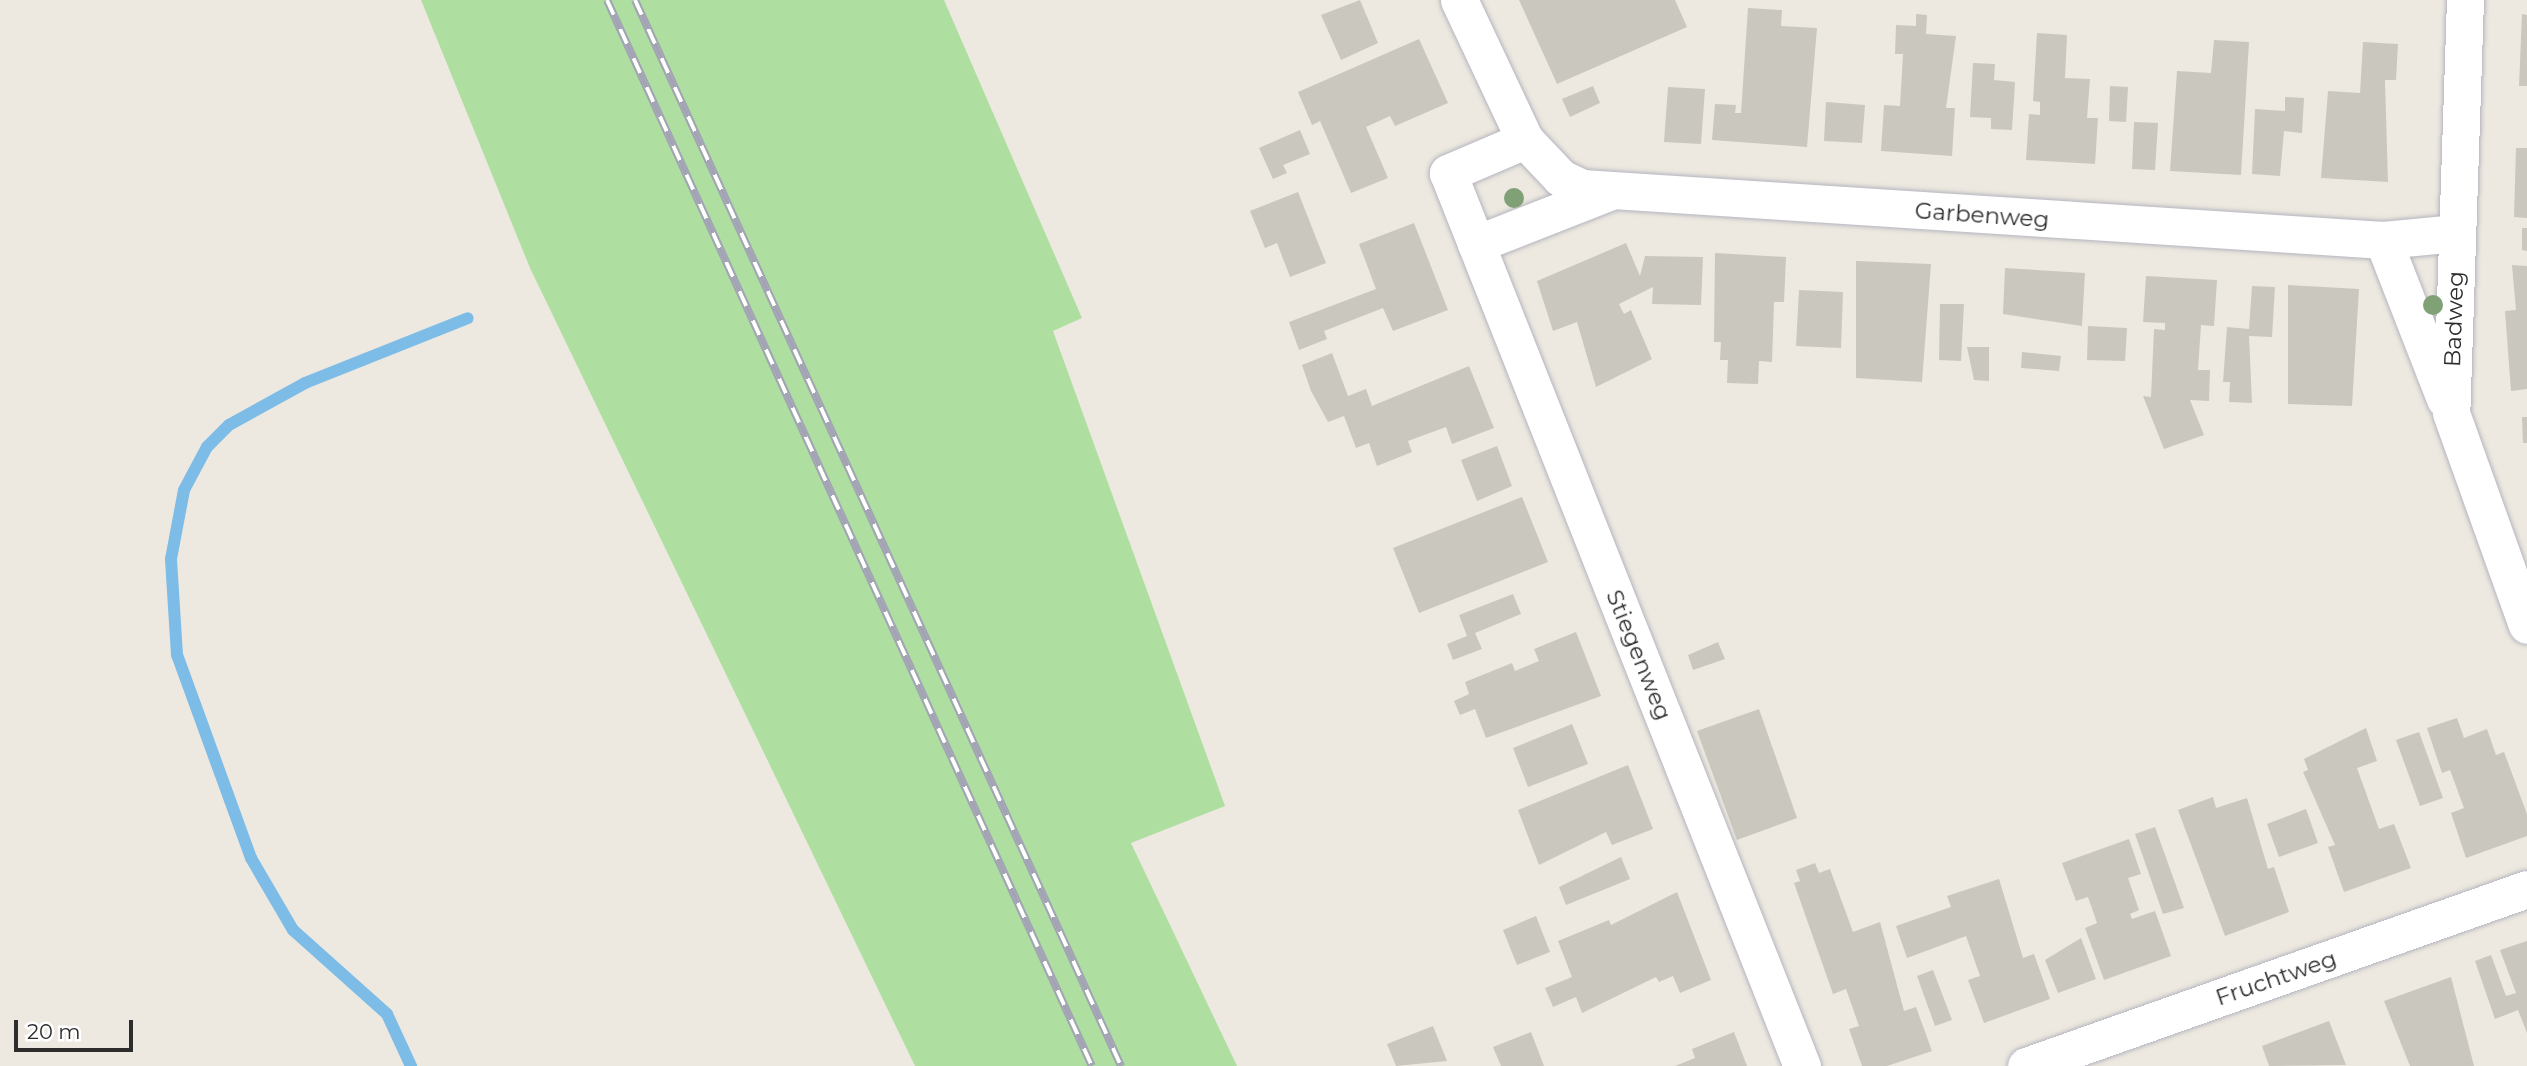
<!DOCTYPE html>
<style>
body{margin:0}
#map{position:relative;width:2527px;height:1066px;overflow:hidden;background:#ede9e0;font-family:Montserrat,sans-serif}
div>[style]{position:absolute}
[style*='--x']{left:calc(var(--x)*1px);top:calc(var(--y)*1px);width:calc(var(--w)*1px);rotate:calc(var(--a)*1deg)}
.green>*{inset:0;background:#aedfa1}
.stream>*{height:12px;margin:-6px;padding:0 6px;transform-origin:6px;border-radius:6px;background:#7cbce7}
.building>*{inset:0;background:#c9c7be}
.roads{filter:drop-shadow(0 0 2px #b4b4bf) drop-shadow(0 0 2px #b4b4bf)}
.minor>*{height:37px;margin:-18.5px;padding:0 18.5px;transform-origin:18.5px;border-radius:18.5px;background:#fff}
.rail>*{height:8px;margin-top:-4px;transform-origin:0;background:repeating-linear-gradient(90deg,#fff 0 16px,#a3a3b5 0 32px);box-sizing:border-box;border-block:2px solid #a3a3b5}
.trees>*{width:20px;height:20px;margin:-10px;border-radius:50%;background:#80a176}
span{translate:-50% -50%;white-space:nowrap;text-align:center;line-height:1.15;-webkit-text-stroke:7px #fff;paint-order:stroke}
.street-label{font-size:23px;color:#2d2d2d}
.scale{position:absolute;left:14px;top:1020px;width:119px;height:32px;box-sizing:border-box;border:4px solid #2d2d2d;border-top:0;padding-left:9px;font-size:21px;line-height:24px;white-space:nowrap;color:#2d2d2d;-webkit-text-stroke:5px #fff;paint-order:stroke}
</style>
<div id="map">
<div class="green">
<i style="clip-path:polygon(421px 0,944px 0,1082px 318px,1053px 331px,1225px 806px,1131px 843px,1237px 1066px,915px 1066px,530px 268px)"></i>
</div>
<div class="stream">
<i style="--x:411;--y:1066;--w:57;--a:-114.8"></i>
<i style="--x:387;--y:1014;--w:126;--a:-138.2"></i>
<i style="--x:293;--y:930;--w:83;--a:-120.3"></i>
<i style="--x:251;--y:858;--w:216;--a:-110"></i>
<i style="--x:177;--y:655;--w:96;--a:-93.6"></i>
<i style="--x:171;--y:559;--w:70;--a:-79.3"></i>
<i style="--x:184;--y:490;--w:49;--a:-61.9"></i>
<i style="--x:207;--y:447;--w:31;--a:-45"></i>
<i style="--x:229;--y:425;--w:87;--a:-28.9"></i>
<i style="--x:305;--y:383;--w:175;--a:-21.7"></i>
</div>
<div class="building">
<i style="clip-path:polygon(1360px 0,1378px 43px,1341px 60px,1321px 15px)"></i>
<i style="clip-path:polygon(1519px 0,1675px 0,1687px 27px,1557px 84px)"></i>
<i style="clip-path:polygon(1748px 8px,1782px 10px,1781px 26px,1817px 28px,1807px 147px,1712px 140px,1715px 104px,1736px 105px,1735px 113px,1741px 113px)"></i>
<i style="clip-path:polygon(1916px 14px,1927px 15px,1926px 34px,1956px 36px,1946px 108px,1955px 108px,1952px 156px,1881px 151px,1884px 105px,1900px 106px,1903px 54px,1895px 54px,1896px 25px,1916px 26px)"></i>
<i style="clip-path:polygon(2522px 14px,2527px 15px,2527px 86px,2519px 86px)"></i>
<i style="clip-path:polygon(2037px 33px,2067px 35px,2065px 78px,2090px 79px,2087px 118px,2098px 118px,2095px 164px,2026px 160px,2029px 114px,2040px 115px,2040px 102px,2033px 101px)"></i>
<i style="clip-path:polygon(1419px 39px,1448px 103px,1395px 126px,1390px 116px,1366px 127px,1388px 178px,1351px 193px,1320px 121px,1312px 125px,1298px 92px)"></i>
<i style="clip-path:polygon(2214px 40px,2249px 42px,2241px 175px,2170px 171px,2177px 71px,2211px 73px)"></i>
<i style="clip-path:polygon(2363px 42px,2398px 44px,2396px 80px,2385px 80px,2388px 182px,2321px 178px,2328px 91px,2360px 93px)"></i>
<i style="clip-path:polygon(1973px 63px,1995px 64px,1994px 80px,2015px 82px,2012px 130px,1991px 129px,1991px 118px,1970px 117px)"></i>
<i style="clip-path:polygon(1593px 86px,1600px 103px,1570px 117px,1562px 99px)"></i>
<i style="clip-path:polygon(2110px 86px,2128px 87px,2126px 122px,2109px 121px)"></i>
<i style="clip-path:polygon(1668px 87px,1705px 89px,1701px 144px,1664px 142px)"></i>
<i style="clip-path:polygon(2285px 97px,2304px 98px,2302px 133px,2284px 131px,2280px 176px,2252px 174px,2255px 109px,2285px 111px)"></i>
<i style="clip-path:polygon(1826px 102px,1865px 105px,1862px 143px,1824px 141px)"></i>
<i style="clip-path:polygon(2134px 122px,2158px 123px,2155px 170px,2132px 169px)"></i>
<i style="clip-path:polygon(1300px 130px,1310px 154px,1283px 165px,1287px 173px,1273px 179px,1259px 148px)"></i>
<i style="clip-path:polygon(2516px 148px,2527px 148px,2527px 218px,2514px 217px)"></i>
<i style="clip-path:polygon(1298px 192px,1326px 263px,1290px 277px,1277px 243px,1265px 248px,1250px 211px)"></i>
<i style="clip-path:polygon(1414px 223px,1448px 310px,1393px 331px,1383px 308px,1324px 331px,1327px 339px,1299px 350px,1289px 322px,1376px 289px,1359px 244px)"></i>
<i style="clip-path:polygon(2522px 228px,2527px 228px,2527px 251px,2522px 250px)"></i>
<i style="clip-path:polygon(1626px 243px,1640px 276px,1645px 256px,1703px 257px,1701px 305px,1652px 304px,1653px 287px,1619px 304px,1624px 314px,1631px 310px,1652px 359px,1596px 387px,1577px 322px,1553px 331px,1537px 281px)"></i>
<i style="clip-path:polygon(1715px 253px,1786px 257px,1784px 302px,1774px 302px,1772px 362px,1759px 361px,1758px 384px,1727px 383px,1728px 360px,1720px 360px,1721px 342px,1714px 342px)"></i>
<i style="clip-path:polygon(1856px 261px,1931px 264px,1922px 382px,1856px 378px)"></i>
<i style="clip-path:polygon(2512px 265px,2527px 266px,2527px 389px,2511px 391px,2505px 311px,2516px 310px)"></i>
<i style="clip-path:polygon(2005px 268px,2085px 273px,2082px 326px,2003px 314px)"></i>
<i style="clip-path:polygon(2146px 276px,2217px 280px,2214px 326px,2201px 325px,2198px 370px,2210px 370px,2209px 401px,2190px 400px,2204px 435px,2164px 449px,2143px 396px,2151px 397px,2154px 329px,2165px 330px,2165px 323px,2143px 322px)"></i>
<i style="clip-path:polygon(2288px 285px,2359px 289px,2352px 406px,2288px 404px)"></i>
<i style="clip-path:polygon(2252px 286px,2275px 287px,2272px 337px,2249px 336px,2252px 403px,2229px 402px,2230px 382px,2223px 382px,2227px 327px,2249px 329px)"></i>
<i style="clip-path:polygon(1799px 290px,1843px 292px,1841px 348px,1796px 346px)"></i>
<i style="clip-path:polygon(1940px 304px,1964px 304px,1961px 361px,1939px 360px)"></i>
<i style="clip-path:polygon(2088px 326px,2127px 328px,2125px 361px,2087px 360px)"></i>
<i style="clip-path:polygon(1967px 347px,1989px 347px,1989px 381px,1974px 380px)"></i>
<i style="clip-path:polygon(2022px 352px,2061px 356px,2059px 371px,2021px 368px)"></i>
<i style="clip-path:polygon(1332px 353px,1348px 396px,1366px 389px,1372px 406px,1469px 366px,1494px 428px,1452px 444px,1446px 427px,1408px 441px,1412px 452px,1377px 466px,1369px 443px,1356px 448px,1344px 416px,1328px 422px,1311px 391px,1302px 365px)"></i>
<i style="clip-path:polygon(2522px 417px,2527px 417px,2527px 443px,2523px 443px)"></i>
<i style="clip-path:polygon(1497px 446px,1512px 486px,1477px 501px,1461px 460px)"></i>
<i style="clip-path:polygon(1522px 497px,1548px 562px,1419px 613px,1393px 548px)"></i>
<i style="clip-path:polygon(1513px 594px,1521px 614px,1475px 633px,1482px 649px,1453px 660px,1447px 644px,1467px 636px,1459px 615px)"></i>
<i style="clip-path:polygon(1576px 632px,1601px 696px,1486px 738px,1475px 709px,1460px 715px,1454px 701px,1469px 694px,1465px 682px,1512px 663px,1515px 671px,1539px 661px,1534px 649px)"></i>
<i style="clip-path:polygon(1718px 642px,1725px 659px,1693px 670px,1688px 655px)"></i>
<i style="clip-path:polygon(1759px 709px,1797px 818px,1737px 840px,1697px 731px)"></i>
<i style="clip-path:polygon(2457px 718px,2464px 738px,2487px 729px,2496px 755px,2504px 752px,2527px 814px,2527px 836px,2466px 858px,2451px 813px,2464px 808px,2450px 770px,2442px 773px,2427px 728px)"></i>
<i style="clip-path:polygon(1572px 724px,1588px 764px,1528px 787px,1513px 748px)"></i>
<i style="clip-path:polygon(2366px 728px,2377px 761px,2357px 768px,2379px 829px,2394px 824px,2411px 868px,2344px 892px,2328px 847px,2335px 845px,2303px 772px,2308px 770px,2304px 759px)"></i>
<i style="clip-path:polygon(2419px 732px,2443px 798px,2420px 806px,2396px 740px)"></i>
<i style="clip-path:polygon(1628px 765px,1653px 829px,1612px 845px,1606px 832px,1539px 865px,1518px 810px)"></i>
<i style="clip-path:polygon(2213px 797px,2216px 808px,2247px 798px,2268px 869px,2274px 867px,2289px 912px,2225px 936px,2178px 810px)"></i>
<i style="clip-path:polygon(2306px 809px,2318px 843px,2279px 857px,2267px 824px)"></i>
<i style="clip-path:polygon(2155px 827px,2184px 908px,2163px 914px,2135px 834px)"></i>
<i style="clip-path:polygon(2129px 839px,2141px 874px,2128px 878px,2139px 910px,2130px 914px,2132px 919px,2155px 911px,2171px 956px,2104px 980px,2085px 928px,2097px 923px,2088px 897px,2076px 901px,2062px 863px)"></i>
<i style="clip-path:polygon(1621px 857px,1630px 879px,1566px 905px,1559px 887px)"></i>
<i style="clip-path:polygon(1815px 863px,1819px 873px,1830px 869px,1853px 932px,1880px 922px,1904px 1011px,1916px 1007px,1932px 1051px,1887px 1066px,1862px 1066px,1849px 1029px,1859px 1026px,1846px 989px,1833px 994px,1794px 883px,1800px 881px,1796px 870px)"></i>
<i style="clip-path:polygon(1999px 879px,2023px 958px,2034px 954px,2050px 999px,1984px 1023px,1968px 980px,1980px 976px,1966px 936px,1907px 958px,1896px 926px,1951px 907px,1947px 896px)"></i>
<i style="clip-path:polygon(1677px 892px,1711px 980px,1680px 993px,1673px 976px,1659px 982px,1656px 977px,1582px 1013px,1576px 997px,1553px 1007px,1545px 988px,1572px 977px,1558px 941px,1609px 920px,1611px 925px)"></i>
<i style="clip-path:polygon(1536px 916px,1550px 952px,1517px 965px,1503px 930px)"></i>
<i style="clip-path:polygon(2081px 938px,2096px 979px,2058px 993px,2045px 960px)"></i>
<i style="clip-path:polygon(2527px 941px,2527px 1033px,2518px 1010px,2495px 1019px,2475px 961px,2491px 955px,2506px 996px,2516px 993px,2500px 950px)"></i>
<i style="clip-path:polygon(1933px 970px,1952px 1020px,1935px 1026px,1917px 976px)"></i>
<i style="clip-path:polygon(2451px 977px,2474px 1066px,2410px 1066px,2384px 1001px)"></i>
<i style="clip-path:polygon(2329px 1021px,2346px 1065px,2269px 1066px,2262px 1046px)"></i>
<i style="clip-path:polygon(1433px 1026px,1447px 1061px,1396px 1066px,1387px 1044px)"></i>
<i style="clip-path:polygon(1531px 1032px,1544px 1066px,1501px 1066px,1493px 1047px)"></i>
<i style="clip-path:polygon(1734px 1032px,1747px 1066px,1675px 1066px,1695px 1058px,1692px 1049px)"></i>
</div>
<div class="roads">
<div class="minor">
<i style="--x:1459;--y:0;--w:155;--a:64.8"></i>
<i style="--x:1525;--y:140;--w:52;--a:46.5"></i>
<i style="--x:1561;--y:178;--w:23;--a:25"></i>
<i style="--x:1582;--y:188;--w:803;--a:3.71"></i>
<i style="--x:2383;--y:240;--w:74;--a:-5.4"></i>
<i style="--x:2465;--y:0;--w:413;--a:91.9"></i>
<i style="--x:2451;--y:413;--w:225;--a:70.3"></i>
<i style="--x:1525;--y:140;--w:84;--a:156.8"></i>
<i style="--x:1448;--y:173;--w:961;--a:68.38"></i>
<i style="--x:2383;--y:240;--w:171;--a:68.7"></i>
<i style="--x:1476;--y:244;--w:143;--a:-21.4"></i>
<i style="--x:2026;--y:1066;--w:531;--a:-19.46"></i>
</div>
</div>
<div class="rail">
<i style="--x:607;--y:0;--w:1171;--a:65.54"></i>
<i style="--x:635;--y:0;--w:1172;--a:65.49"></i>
</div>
<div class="trees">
<i style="left:1514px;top:198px"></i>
<i style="left:2433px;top:305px"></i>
</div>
<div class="street-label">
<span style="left:1982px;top:215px;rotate:4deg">Garbenweg</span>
<span style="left:2454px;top:319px;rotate:-88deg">Badweg</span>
<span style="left:1639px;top:655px;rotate:68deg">Stiegenweg</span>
<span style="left:2276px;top:978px;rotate:-19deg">Fruchtweg</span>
</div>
<div class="scale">20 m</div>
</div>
